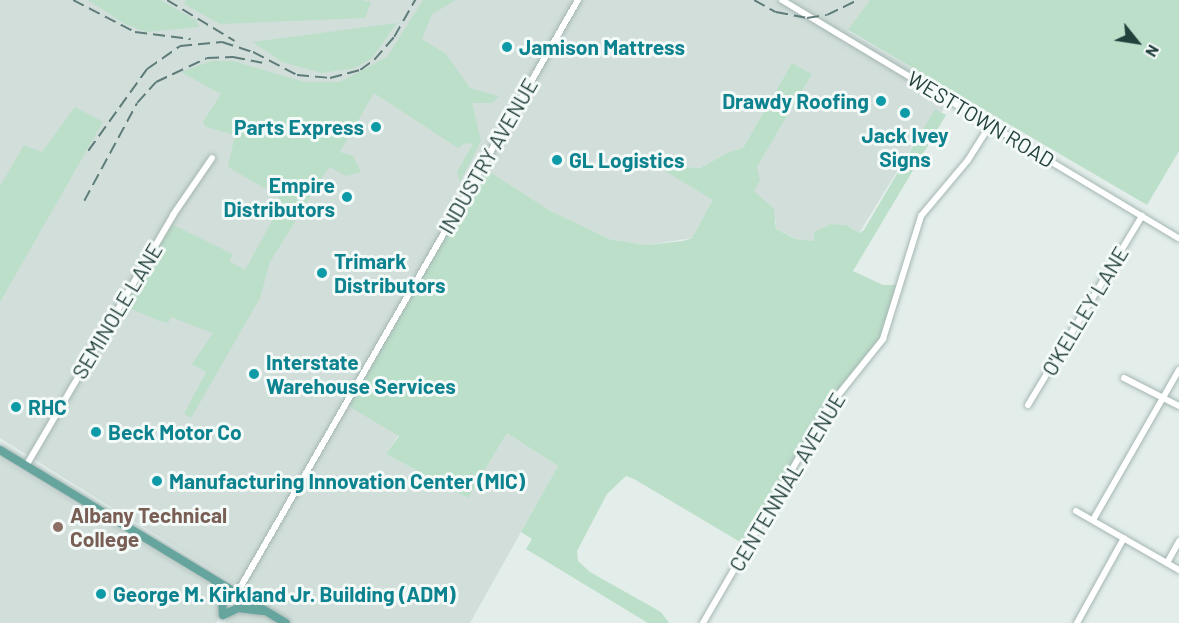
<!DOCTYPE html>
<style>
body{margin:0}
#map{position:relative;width:1179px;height:623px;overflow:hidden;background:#e3eeeb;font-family:Barlow,sans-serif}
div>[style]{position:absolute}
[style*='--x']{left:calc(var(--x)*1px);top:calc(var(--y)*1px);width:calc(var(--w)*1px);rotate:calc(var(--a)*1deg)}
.built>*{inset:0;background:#d1deda}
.green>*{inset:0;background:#bcdfca}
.roads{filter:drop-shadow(0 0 2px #a5b6b3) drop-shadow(0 0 2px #a5b6b3)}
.minor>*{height:6px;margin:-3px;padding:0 3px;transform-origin:3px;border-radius:3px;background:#fff}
.major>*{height:8px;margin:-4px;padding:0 4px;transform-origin:4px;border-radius:4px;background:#66a59e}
.rail>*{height:1.5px;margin-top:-0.75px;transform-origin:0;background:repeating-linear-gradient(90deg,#5d7b78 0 12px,transparent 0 18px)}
.dots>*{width:16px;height:16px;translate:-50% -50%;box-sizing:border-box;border:3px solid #f4faf8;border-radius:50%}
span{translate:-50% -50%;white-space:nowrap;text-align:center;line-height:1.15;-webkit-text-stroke:6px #f4faf8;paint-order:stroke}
.culture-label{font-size:21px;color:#0d838f;font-weight:700}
.left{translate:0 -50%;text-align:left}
.right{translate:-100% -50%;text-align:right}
.street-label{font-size:21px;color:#22403c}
.education-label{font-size:21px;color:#785e54;font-weight:700}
.north{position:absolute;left:1107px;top:12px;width:60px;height:60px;-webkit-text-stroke:4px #f4faf8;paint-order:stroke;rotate:120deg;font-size:16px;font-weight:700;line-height:24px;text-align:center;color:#22403c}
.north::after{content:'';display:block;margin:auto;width:21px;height:27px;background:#22403c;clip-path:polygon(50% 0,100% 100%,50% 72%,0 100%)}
</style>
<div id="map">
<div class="built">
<i style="clip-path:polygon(0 0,870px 0,848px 31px,954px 92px,941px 113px,935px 110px,859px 233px,846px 225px,831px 224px,814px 232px,814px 241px,797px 239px,776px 229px,776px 220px,754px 191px,757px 167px,812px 74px,792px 63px,743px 148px,729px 152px,700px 168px,669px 166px,664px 170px,714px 200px,692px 238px,646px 245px,609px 239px,547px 209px,386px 454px,468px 498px,507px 433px,558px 466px,470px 623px,225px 623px,245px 590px,0 438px)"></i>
<i style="clip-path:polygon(0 458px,231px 597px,216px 623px,0 623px)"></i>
</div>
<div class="green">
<i style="clip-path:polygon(88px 0,160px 0,197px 21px,199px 27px,146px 32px,125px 24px)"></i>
<i style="clip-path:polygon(186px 0,361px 0,371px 2px,365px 18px,220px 24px,184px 4px)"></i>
<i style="clip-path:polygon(423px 0,456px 0,432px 14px,422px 39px,446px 54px,470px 88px,499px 96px,492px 103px,472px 103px,481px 141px,460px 182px,457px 172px,473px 144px,465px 143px,458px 148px,374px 93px,340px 152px,353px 156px,361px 172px,346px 176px,330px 167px,327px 170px,270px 262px,260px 298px,191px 418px,184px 414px,206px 372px,192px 364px,213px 333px,171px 317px,168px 323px,159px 321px,121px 304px,169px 223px,233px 254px,229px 261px,245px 270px,282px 203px,278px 196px,228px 167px,235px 135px,206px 127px,203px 122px,221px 94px,181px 72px,212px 61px,233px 61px,305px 82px,340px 82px,387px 57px)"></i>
<i style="clip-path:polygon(870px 0,1179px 0,1179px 151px,1147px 205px,848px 30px)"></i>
<i style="clip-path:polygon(397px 23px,372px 58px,355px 68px,322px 73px,282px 62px,253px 42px)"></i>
<i style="clip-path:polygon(792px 63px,812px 74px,757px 167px,760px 180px,754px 191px,774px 209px,776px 229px,796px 239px,814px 241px,814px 232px,831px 224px,846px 225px,859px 233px,864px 230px,935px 109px,946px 115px,853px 271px,883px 285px,900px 285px,887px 330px,844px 385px,747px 546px,634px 479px,626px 476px,607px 494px,577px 551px,578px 561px,590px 572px,661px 612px,669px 623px,648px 623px,526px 549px,532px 539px,521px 532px,558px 466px,507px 433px,468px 498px,386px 454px,399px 436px,345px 404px,482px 167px,547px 209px,609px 239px,646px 245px,683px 241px,692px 238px,713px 200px,663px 170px,669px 166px,700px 168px,729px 152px,743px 148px)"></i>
<i style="clip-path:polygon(75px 107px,103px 122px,0 302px,0 186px,24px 145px,42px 152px)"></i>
</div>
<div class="roads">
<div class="minor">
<i style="--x:782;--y:0;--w:463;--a:31"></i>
<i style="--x:1124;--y:378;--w:62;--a:27"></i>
<i style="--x:1028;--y:405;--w:221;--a:-58.9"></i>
<i style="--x:26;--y:466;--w:291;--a:-59.6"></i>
<i style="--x:173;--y:215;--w:69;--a:-55.6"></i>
<i style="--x:1076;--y:511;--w:119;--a:29.8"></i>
<i style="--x:1093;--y:520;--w:173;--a:-60.2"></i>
<i style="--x:1167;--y:563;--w:25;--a:-61"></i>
<i style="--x:237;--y:593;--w:684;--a:-60.1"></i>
<i style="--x:703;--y:623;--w:247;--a:-59.9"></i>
<i style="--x:827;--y:409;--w:90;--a:-51.3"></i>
<i style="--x:883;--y:339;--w:129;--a:-72.8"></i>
<i style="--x:921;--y:216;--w:73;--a:-50"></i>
<i style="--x:968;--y:160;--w:41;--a:-57.8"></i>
<i style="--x:1077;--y:623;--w:97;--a:-61.1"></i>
</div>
<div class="major">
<i style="--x:0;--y:450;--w:334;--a:31.2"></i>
<i style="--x:215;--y:581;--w:17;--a:66"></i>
<i style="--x:222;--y:597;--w:18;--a:87"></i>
<i style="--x:223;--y:615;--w:17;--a:-25"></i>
<i style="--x:238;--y:608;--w:25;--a:7"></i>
</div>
</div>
<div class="rail">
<i style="--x:73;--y:0;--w:70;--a:27.3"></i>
<i style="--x:135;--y:32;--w:56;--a:7.1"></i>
<i style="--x:167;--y:0;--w:79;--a:31.1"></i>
<i style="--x:754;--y:0;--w:25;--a:29"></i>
<i style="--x:776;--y:12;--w:32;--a:11"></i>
<i style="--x:807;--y:18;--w:20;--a:-9"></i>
<i style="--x:827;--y:15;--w:34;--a:-26"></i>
<i style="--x:88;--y:151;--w:101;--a:-54.3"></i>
<i style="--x:147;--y:69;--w:40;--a:-34.9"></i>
<i style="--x:180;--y:46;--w:42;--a:-5.4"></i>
<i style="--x:222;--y:42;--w:33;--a:18"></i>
<i style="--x:253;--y:52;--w:50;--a:27.6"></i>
<i style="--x:297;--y:75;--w:33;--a:5"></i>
<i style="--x:330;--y:78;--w:31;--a:-15"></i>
<i style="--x:360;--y:70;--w:17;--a:-36"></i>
<i style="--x:374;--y:60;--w:30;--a:-49"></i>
<i style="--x:394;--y:37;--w:43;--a:-60.4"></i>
<i style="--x:84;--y:201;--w:111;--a:-61.6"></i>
<i style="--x:137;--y:103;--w:28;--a:-48"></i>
<i style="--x:156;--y:82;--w:56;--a:-25.2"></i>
<i style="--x:207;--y:58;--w:26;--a:-2"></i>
<i style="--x:233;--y:57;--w:31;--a:11"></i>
</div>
<div class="dots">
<i style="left:507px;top:47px;background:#0f9aa8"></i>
<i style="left:881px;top:101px;background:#0f9aa8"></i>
<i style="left:905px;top:113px;background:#0f9aa8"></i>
<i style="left:376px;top:127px;background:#0f9aa8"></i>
<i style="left:557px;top:160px;background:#0f9aa8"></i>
<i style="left:347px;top:197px;background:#0f9aa8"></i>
<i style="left:322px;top:273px;background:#0f9aa8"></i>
<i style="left:254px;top:374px;background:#0f9aa8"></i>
<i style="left:16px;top:407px;background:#0f9aa8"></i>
<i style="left:96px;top:432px;background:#0f9aa8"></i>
<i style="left:157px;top:481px;background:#0f9aa8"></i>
<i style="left:58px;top:527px;background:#8d6e63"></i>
<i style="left:101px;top:594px;background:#0f9aa8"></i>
</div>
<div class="culture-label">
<span class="left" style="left:519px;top:47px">Jamison Mattress</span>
<span class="right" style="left:869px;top:101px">Drawdy Roofing</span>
<span class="right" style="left:364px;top:127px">Parts Express</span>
<span style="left:905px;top:147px">Jack Ivey<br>Signs</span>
<span class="left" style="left:569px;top:160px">GL Logistics</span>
<span class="right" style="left:335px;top:197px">Empire<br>Distributors</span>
<span class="left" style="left:334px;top:273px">Trimark<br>Distributors</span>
<span class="left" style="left:266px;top:374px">Interstate<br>Warehouse Services</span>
<span class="left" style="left:28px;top:407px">RHC</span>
<span class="left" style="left:108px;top:432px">Beck Motor Co</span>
<span class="left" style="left:169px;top:481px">Manufacturing Innovation Center (MIC)</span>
<span class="left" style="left:113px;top:594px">George M. Kirkland Jr. Building (ADM)</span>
</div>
<div class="street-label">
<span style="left:981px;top:119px;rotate:31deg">WESTTOWN ROAD</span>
<span style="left:488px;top:156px;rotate:-60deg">INDUSTRY AVENUE</span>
<span style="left:117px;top:311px;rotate:-59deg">SEMINOLE LANE</span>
<span style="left:1085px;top:311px;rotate:-59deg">O'KELLEY LANE</span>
<span style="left:787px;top:482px;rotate:-59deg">CENTENNIAL AVENUE</span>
</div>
<div class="education-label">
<span class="left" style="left:70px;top:527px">Albany Technical<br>College</span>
</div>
<div class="north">N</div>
</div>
